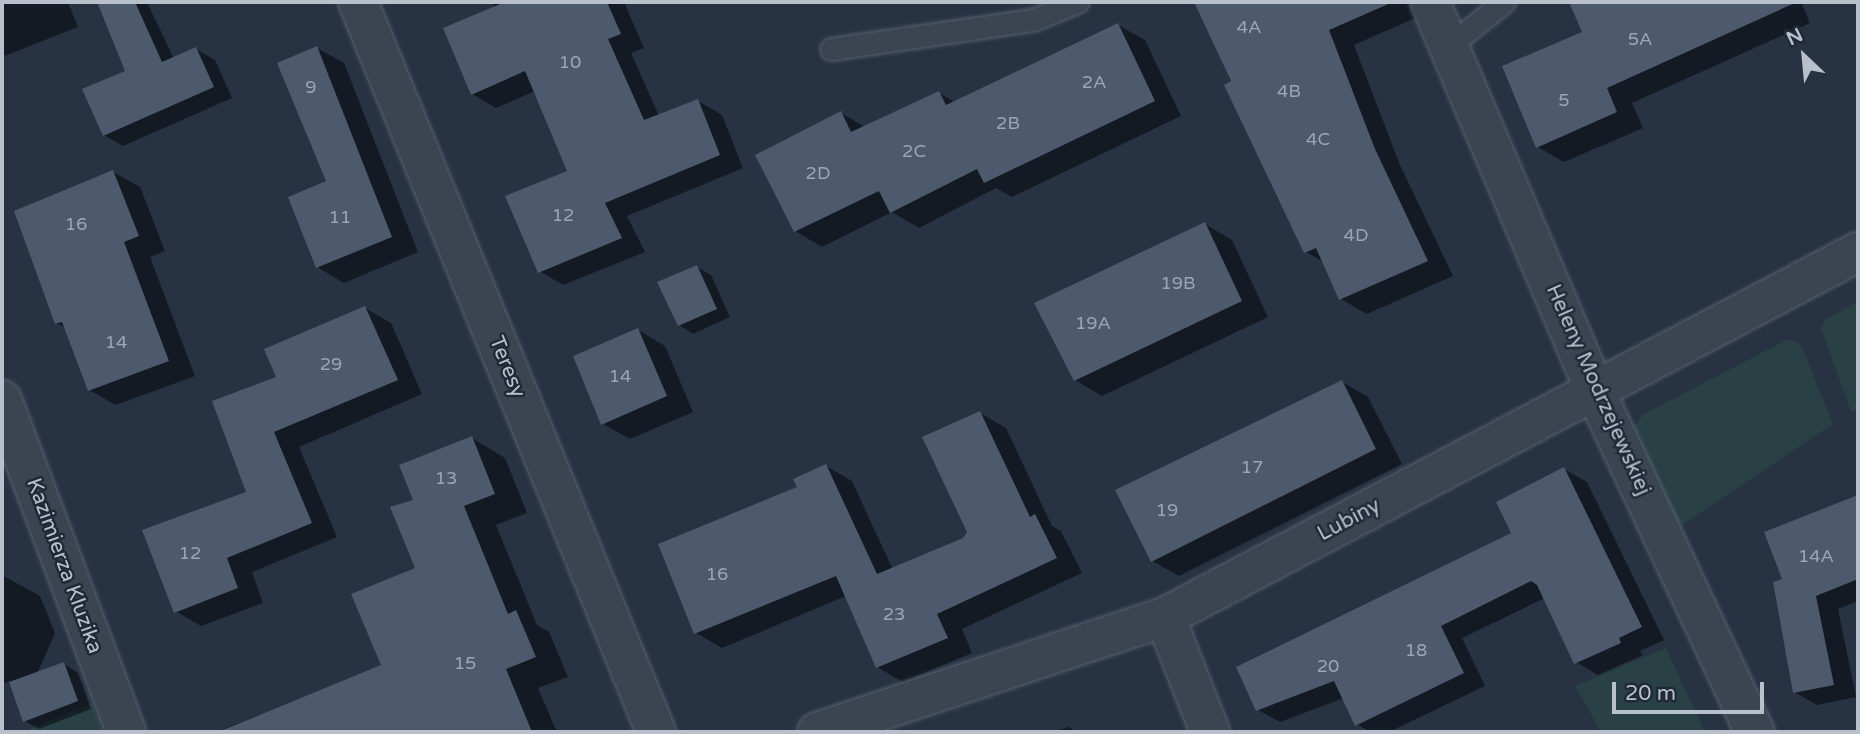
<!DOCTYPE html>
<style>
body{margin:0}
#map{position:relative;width:1860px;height:734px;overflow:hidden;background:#273243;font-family:"Varela Round",sans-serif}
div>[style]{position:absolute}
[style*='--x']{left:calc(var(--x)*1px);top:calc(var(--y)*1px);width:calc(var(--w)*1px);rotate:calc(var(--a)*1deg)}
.green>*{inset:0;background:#294044}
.shadow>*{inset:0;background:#0007}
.building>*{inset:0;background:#4d596c}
.roads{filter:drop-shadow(0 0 2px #56606d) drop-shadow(0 0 2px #56606d)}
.lane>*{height:21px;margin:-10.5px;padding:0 10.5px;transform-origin:10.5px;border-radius:10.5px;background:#3b4552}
.street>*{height:38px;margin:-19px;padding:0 19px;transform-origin:19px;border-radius:19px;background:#3b4552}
span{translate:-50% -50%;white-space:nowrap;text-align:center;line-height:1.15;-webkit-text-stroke:5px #202938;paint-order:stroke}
.number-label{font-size:18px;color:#9da6b4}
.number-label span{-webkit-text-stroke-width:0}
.street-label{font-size:21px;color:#b8c0cc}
.frame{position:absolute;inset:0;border:4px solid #b8c0cc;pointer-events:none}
.north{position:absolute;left:1769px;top:21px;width:70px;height:70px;-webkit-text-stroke:5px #202938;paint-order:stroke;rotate:334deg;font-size:19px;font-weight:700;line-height:28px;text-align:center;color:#b8c0cc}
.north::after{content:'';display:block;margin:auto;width:24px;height:32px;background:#b8c0cc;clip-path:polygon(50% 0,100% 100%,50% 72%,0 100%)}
.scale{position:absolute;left:1612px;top:682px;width:152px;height:32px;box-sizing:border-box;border:4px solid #b8c0cc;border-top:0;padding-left:9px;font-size:21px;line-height:24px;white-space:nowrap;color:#b8c0cc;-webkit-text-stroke:5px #202938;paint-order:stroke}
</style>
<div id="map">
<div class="green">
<i style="clip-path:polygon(1858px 301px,1858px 410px,1851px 412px,1821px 328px,1825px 320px)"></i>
<i style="clip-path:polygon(1786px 340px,1796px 341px,1803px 349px,1833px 424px,1679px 527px,1632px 433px,1636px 423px,1644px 414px)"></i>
<i style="clip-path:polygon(1666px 648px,1705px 732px,1601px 732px,1575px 686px)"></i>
<i style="clip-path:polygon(92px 703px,103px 732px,22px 732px)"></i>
</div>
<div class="shadow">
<i style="clip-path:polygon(2px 2px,68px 2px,78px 27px,2px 57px)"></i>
<i style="clip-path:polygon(99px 2px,147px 2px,174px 59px,196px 49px,215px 60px,232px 98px,123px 146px,104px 135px,127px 72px)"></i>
<i style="clip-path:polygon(492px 2px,624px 2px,644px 48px,631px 53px,659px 116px,698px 101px,722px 115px,743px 168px,627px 216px,645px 252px,563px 285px,539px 271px,569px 172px,535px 91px,496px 108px,472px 94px,495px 8px)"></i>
<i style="clip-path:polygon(1196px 2px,1414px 2px,1420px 16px,1354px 45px,1400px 165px,1453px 276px,1367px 314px,1341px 299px,1324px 262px,1306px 252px)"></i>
<i style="clip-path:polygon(1592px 2px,1801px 2px,1810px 23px,1632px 103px,1643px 128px,1564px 162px,1538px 147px,1585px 33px,1574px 9px)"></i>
<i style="clip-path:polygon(1118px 25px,1145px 40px,1181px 116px,1012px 197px,996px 188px,919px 228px,892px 212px,822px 247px,795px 231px,841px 113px,865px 127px,939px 93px,955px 102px)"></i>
<i style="clip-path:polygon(317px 48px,344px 63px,418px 252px,344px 283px,317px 267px,328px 182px)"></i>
<i style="clip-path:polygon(113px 172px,140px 187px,165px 251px,150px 257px,195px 376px,116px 405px,89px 390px,66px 328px,56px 323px)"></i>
<i style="clip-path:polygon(1205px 224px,1232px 240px,1268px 317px,1102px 396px,1075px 380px)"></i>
<i style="clip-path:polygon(697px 267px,711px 275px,730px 317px,693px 334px,679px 325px)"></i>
<i style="clip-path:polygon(365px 308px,391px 323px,422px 394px,299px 447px,337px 537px,252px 572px,263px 603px,201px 626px,175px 611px,249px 493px,278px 378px)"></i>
<i style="clip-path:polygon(638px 330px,665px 346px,693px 412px,630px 439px,603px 424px)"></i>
<i style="clip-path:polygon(1342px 382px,1368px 397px,1402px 464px,1179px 576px,1152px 561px)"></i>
<i style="clip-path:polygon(980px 413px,1006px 428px,1052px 526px,1061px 531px,1082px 573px,962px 629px,972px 653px,903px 682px,877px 667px,846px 596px,722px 648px,696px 633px,800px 488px,826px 466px,852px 481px,893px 570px,964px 539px,969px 532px)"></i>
<i style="clip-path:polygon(472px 438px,505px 458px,527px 513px,496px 525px,537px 625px,549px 632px,568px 677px,538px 688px,557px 732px,216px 732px,383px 666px,417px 569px,416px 501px)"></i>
<i style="clip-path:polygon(1564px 469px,1587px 482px,1664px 640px,1640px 651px,1643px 655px,1598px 675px,1576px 662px,1545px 598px,1462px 638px,1485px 686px,1389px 732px,1370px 732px,1357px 724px,1344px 698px,1280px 722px,1258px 710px,1513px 534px)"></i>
<i style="clip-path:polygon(1857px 498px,1858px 601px,1838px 609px,1856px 697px,1817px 705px,1794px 692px,1784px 581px)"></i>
<i style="clip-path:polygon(2px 575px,40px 596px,55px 633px,37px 674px,64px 664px,78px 673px,91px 709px,39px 729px,25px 721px,11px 681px,2px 684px)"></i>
<i style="clip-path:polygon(1068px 727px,1077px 732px,1054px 732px)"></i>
</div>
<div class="building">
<i style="clip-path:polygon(97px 2px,135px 2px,162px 62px,196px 47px,214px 87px,103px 136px,82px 89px,125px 71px)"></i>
<i style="clip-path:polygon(505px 2px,607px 2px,621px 34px,608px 39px,644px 120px,698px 99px,720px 155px,605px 203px,622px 238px,538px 273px,505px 196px,567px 171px,525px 71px,471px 95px,443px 28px)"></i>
<i style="clip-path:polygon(1194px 2px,1393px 2px,1329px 30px,1375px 149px,1428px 261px,1339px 300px,1316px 248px,1304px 253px,1224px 85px,1231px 81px)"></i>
<i style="clip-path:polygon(1569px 2px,1797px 2px,1607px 88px,1617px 112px,1536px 148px,1502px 66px,1582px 32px)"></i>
<i style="clip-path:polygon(1118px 23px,1155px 101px,984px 183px,977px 169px,890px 213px,879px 191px,794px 232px,755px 155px,841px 111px,851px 132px,939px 91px,946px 105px)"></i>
<i style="clip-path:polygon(317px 46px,392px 237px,316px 268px,288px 197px,326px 181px,277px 63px)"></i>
<i style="clip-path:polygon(113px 170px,139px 236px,124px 242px,169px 361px,88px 391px,62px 322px,55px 324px,14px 211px)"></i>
<i style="clip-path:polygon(1205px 222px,1242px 301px,1074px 381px,1034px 303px)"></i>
<i style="clip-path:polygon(697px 265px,717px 309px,678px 326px,657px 282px)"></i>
<i style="clip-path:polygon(365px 306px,398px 380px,274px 432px,312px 523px,227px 558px,238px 588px,174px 613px,142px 530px,246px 492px,212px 401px,276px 377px,264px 349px)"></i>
<i style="clip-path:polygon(638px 328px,667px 396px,601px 425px,573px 356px)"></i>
<i style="clip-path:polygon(1342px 380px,1376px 449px,1151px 562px,1115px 490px)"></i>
<i style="clip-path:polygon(980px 411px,1030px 517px,1035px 514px,1057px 558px,937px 614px,948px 638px,876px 668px,836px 576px,694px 634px,658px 544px,797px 487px,793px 479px,826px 464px,877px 574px,963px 538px,967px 532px,922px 437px)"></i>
<i style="clip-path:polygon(472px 436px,495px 494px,464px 506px,508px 614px,516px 610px,536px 657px,506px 669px,532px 732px,218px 732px,381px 665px,351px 594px,415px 568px,390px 507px,413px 500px,399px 465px)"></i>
<i style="clip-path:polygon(1564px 467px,1642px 627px,1619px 638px,1621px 643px,1574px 664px,1537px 585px,1531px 581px,1441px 626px,1464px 673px,1355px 726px,1334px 681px,1256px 711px,1236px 667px,1511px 533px,1496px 502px)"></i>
<i style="clip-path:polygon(1858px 495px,1858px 579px,1816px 596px,1834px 685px,1793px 693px,1773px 582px,1782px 579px,1764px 532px)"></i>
<i style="clip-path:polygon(64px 662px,78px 701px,23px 722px,9px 682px)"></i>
</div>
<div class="roads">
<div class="lane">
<i style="--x:1450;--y:45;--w:69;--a:-38.5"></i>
<i style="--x:831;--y:49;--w:204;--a:-8.2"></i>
<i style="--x:1033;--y:20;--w:48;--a:-22.2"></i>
</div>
<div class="street">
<i style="--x:358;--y:2;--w:788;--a:67.79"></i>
<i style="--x:1430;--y:2;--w:423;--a:67"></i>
<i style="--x:1595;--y:391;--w:377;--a:64.9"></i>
<i style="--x:2;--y:400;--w:354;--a:69.5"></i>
<i style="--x:1165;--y:617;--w:123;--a:68.6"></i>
<i style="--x:817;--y:732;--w:367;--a:-18.3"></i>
<i style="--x:1165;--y:617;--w:783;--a:-27.78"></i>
</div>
</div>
<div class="number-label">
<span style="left:1249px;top:27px">4A</span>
<span style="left:1640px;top:39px">5A</span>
<span style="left:570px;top:62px">10</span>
<span style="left:1094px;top:82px">2A</span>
<span style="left:311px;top:87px">9</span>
<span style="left:1289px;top:91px">4B</span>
<span style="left:1564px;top:100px">5</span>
<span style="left:1008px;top:123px">2B</span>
<span style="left:1318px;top:139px">4C</span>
<span style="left:914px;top:151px">2C</span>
<span style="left:818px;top:173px">2D</span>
<span style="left:563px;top:215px">12</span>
<span style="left:340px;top:217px">11</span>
<span style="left:76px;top:224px">16</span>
<span style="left:1356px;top:235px">4D</span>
<span style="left:1178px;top:283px">19B</span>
<span style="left:1093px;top:323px">19A</span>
<span style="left:116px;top:342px">14</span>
<span style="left:331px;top:364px">29</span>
<span style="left:620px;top:376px">14</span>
<span style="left:1252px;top:467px">17</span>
<span style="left:446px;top:478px">13</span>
<span style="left:1167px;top:510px">19</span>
<span style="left:190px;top:553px">12</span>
<span style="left:1816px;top:556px">14A</span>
<span style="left:717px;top:574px">16</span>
<span style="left:894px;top:614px">23</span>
<span style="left:1416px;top:650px">18</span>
<span style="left:465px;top:663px">15</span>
<span style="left:1328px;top:666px">20</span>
</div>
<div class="street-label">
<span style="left:507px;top:367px;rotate:68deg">Teresy</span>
<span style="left:1598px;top:390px;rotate:66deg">Heleny Modrzejewskiej</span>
<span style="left:1349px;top:520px;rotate:-28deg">Lubiny</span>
<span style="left:64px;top:566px;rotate:70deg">Kazimierza Kluzika</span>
</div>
<div class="frame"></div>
<div class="north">N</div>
<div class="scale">20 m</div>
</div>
